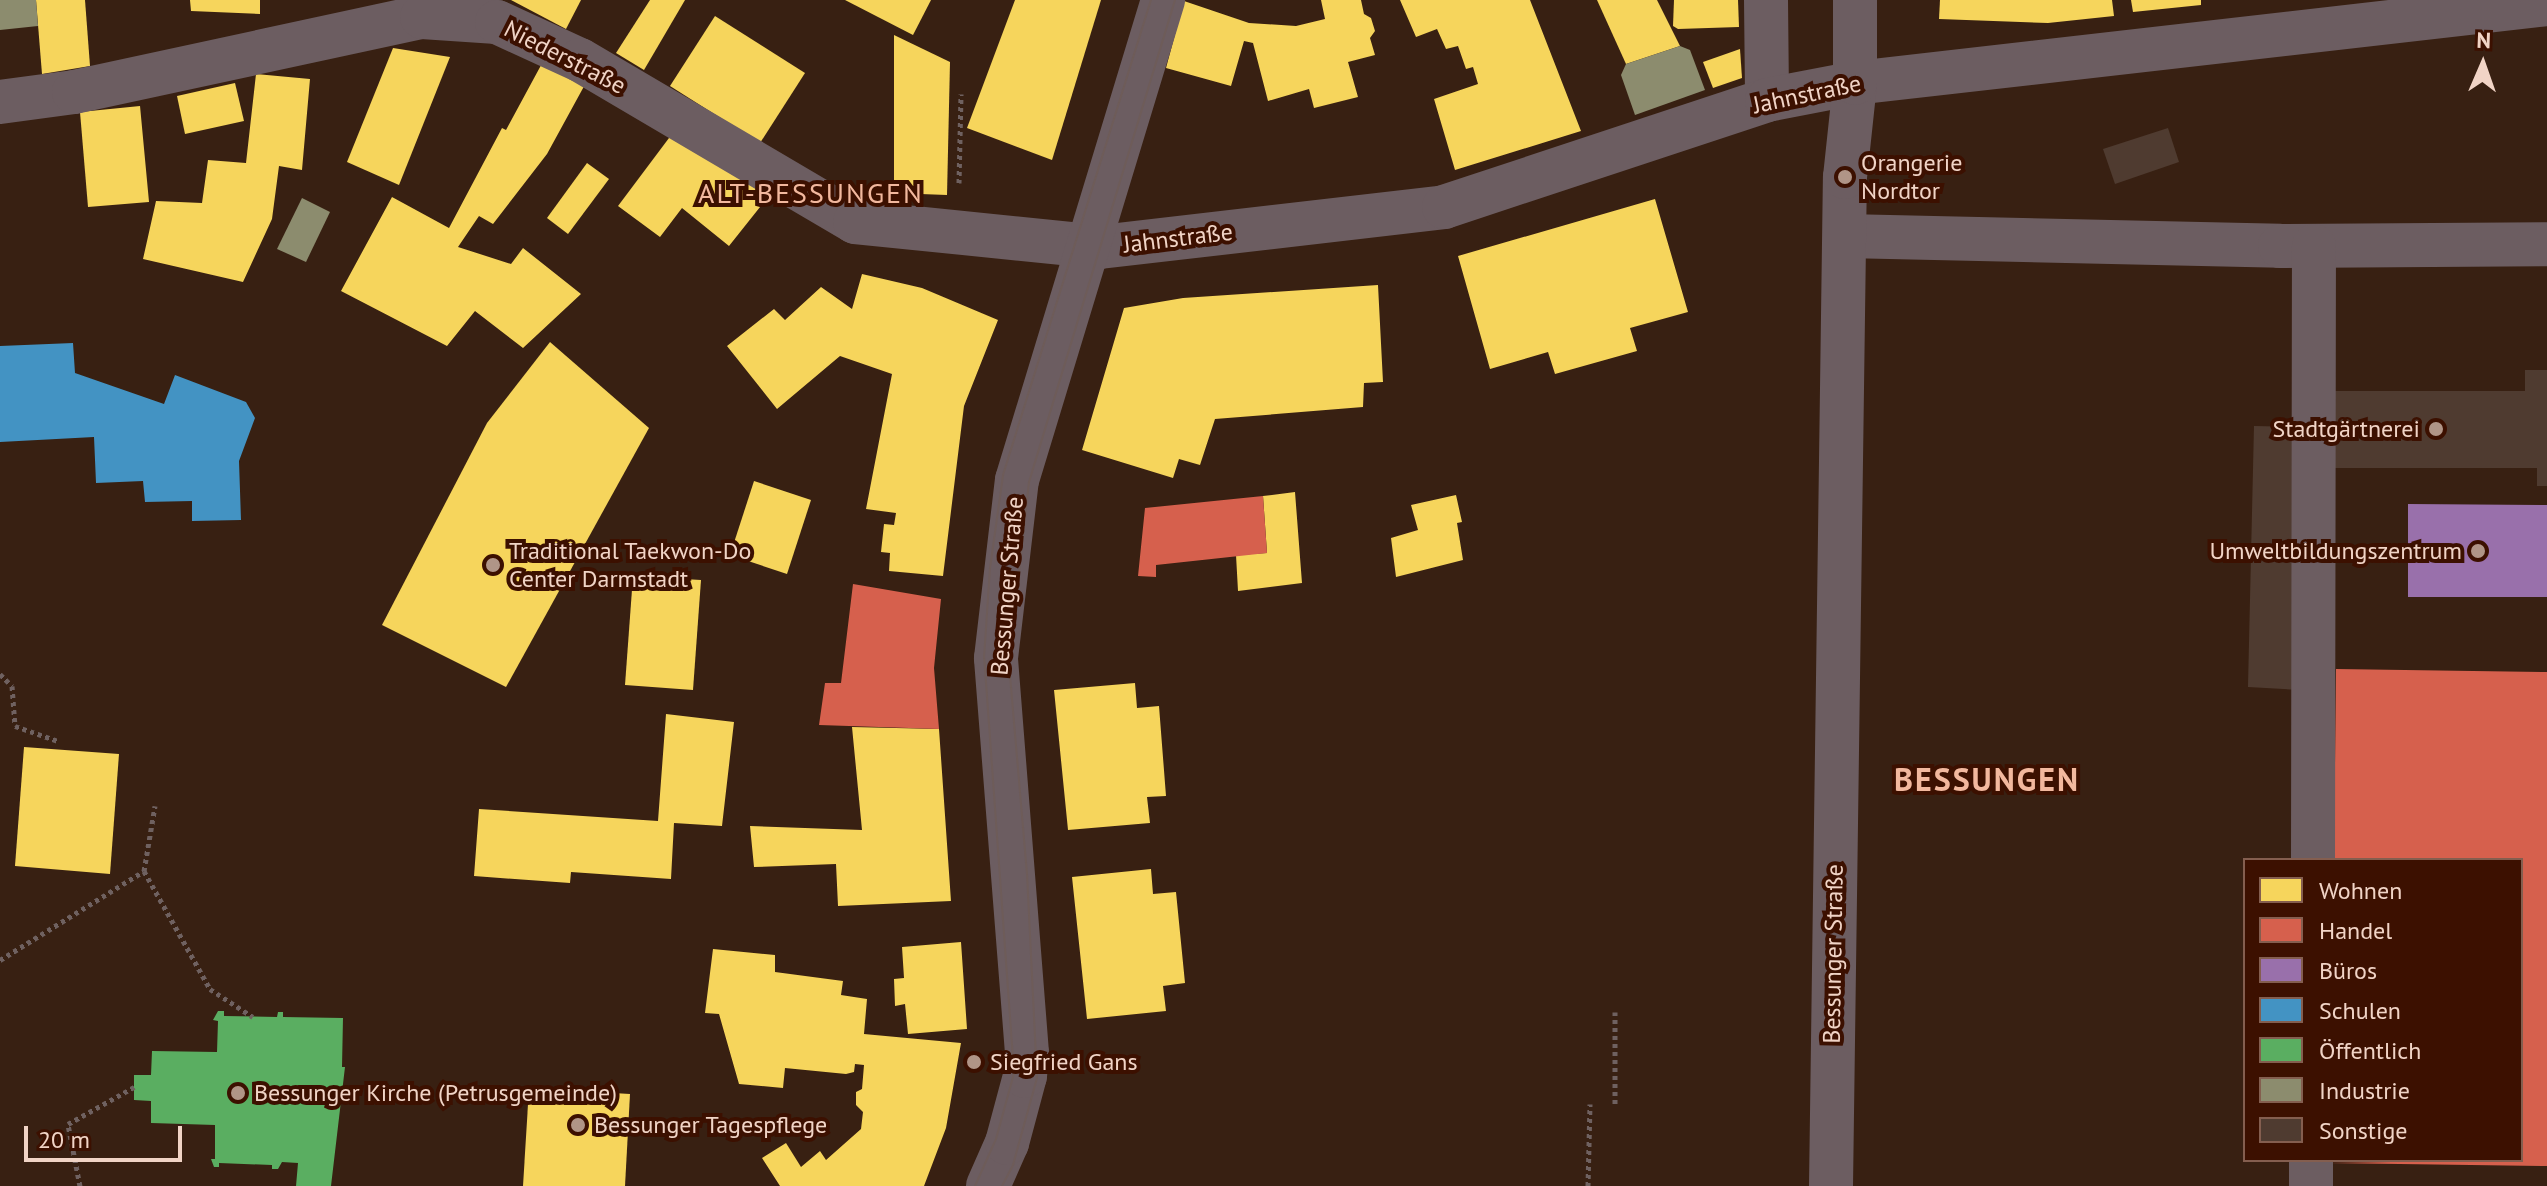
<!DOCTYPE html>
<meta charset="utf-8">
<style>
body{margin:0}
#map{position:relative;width:2547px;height:1186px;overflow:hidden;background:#382012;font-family:"PT Sans",sans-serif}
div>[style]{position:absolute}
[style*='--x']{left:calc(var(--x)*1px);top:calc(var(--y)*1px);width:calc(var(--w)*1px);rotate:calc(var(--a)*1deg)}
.homes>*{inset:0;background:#f6d55c}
.shops>*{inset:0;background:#d6604d}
.offices>*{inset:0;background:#9970ab}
.schools>*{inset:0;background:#4393c3}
.public>*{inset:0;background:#5aae61}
.industry>*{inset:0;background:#8c8c6e}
.building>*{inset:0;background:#4f3b30}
.path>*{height:5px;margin-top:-2.5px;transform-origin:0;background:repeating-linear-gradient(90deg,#6f6160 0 4px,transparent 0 8px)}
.minor>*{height:44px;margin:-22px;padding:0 22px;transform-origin:22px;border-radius:22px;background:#6c5d61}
.tram>*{height:2px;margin:-1px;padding:0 1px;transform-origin:1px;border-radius:1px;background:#6e5c59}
.dots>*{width:22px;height:22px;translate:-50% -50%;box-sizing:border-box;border:4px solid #3c1000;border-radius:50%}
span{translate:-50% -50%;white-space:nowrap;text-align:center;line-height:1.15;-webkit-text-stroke:8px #3c1000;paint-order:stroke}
.street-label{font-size:24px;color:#f1d4c6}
.poi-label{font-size:24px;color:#f1d4c6}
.left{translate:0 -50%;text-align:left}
.right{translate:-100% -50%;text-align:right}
.quarter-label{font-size:28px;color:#f2b89e;letter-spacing:2px}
.district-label{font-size:32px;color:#f2b89e;font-weight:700;letter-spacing:2px}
.legend{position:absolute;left:2243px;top:858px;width:280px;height:304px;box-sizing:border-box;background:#3c1000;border:2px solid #845e4f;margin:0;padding:10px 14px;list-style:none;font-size:24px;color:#f1d4c6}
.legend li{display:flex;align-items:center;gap:16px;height:40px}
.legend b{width:40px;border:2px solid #845e4f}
.north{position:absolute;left:2443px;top:24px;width:80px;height:80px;-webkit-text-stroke:6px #3c1000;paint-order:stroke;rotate:2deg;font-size:22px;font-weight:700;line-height:32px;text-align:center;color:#f1d4c6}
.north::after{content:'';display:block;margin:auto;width:28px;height:36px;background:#f1d4c6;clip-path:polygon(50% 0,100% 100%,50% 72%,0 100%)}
.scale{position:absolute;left:24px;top:1126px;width:158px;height:36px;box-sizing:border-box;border:4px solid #f1d4c6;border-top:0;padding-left:10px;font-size:24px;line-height:28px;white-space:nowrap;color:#f1d4c6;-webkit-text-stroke:6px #3c1000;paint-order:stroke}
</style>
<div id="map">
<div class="homes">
<i style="clip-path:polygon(36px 0,85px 0,90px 66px,42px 74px)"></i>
<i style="clip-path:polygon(190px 0,260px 0,260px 14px,191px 11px)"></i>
<i style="clip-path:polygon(511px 0,581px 0,566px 29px)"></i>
<i style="clip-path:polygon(650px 0,685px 0,644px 70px,616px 53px)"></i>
<i style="clip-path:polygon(845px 0,931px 0,913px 35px)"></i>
<i style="clip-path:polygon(1015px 0,1101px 0,1052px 160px,967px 128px)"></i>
<i style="clip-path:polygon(1321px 0,1361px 0,1364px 14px,1371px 18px,1375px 31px,1370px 38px,1375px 55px,1348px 62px,1358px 97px,1314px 108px,1309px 89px,1268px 101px,1253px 43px,1244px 41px,1231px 86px,1166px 68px,1184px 1px,1249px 23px,1296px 26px,1325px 19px)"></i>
<i style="clip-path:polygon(1400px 0,1530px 0,1581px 131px,1455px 170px,1434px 99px,1478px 84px,1473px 67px,1466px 69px,1458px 46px,1446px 49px,1437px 29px,1416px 37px)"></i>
<i style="clip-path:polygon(1597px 0,1657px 0,1680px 46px,1626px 64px)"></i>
<i style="clip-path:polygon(1674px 0,1738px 0,1739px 27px,1678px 29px,1673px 26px)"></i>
<i style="clip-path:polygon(1940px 0,2112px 0,2114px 16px,2048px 23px,1939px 19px)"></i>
<i style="clip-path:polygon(2131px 0,2201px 0,2201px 5px,2133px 12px)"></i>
<i style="clip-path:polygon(715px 16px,805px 73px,760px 143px,670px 86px)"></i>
<i style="clip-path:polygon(894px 35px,950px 62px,947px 195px,894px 193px)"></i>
<i style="clip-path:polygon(393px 48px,450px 57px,399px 185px,347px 162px)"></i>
<i style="clip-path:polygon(1740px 49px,1742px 78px,1713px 88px,1703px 62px)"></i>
<i style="clip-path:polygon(546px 56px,588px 79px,547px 154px,493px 224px,479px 216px,458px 247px,511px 264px,523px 248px,581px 294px,523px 348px,475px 311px,447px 346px,341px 291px,392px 197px,449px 228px,502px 128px,506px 130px)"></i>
<i style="clip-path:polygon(256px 74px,310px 79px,302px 170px,279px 166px,272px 219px,243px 282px,143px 259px,156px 201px,202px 203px,208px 160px,246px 163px)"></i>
<i style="clip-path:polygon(235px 83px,244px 121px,185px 134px,177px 96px)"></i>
<i style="clip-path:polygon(140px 106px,149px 202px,88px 207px,80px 112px)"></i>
<i style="clip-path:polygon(675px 130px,772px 192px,729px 246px,682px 208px,660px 237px,618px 206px)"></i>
<i style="clip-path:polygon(587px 163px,609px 179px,568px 234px,547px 218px)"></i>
<i style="clip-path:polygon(1655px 199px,1688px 312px,1630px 328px,1637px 351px,1555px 374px,1548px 352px,1490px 369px,1458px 256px)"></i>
<i style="clip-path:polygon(862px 274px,922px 288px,998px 320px,964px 406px,943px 576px,889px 571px,890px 553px,881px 552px,884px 524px,894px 525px,896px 513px,866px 509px,892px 374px,840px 356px,777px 409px,727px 346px,774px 309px,785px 320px,821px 287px,852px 309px)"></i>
<i style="clip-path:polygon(1378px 285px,1383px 382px,1364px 383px,1363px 407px,1215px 419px,1200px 465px,1179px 459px,1173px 478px,1082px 450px,1124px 308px,1183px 298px)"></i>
<i style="clip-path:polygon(550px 342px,649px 428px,506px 687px,382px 625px,487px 423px)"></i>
<i style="clip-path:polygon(754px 481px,811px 500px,787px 574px,730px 555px)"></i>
<i style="clip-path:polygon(1295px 492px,1302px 583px,1238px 591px,1236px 555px,1267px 553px,1263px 496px)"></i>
<i style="clip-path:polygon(1456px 495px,1462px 522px,1457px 523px,1463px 560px,1396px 577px,1391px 538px,1418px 530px,1411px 505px)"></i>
<i style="clip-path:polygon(633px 576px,701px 580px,693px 690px,625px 685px)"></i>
<i style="clip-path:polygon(1135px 683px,1137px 708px,1159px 706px,1166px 796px,1147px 797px,1150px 823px,1068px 830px,1054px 690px)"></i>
<i style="clip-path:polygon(666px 714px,734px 722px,722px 826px,674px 823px,671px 879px,571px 872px,570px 883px,474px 876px,479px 809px,658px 821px)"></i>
<i style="clip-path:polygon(852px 727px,939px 729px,951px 901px,838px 906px,836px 864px,754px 867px,750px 826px,862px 830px)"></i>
<i style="clip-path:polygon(24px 747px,119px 754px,110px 874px,15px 866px)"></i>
<i style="clip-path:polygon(1151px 869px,1153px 894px,1176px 892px,1185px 983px,1163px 986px,1166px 1011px,1087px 1019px,1072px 877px)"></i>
<i style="clip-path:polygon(961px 942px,967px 1029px,908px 1034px,905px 1004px,895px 1006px,894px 979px,904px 978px,902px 947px)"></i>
<i style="clip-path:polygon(713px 949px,775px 955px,775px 972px,843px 981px,841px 995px,867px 999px,864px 1034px,961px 1043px,946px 1128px,924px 1186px,780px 1186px,762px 1158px,786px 1143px,801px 1167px,820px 1151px,826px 1160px,861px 1129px,863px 1112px,856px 1105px,856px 1092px,862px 1089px,864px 1065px,855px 1064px,854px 1072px,846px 1074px,785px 1068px,783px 1088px,739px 1084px,719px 1014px,705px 1013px)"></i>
<i style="clip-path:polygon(529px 1088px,630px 1094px,625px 1186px,523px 1186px)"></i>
</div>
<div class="shops">
<i style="clip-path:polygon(1263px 496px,1267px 553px,1156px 565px,1156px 577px,1138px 576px,1145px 508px)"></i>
<i style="clip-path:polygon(853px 584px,941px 599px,934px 668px,939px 729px,819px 725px,825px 683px,841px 683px)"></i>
<i style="clip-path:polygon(2336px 669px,2547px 672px,2547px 1166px,2328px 1163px,2521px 1160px,2521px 860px,2334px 860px)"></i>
</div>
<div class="offices">
<i style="clip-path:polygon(2408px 504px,2547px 505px,2547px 597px,2408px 597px)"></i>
</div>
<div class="schools">
<i style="clip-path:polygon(73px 343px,75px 373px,164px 404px,175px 375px,246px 402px,255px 418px,239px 461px,241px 520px,192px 521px,192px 501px,145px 502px,143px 481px,96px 483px,94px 437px,0 442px,0 346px)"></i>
</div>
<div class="public">
<i style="clip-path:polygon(218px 1011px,224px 1011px,224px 1016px,277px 1017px,278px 1012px,283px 1012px,283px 1017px,343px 1018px,342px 1067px,345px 1067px,331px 1186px,296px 1186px,298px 1163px,282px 1162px,278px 1169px,272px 1169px,272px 1165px,219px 1163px,219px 1167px,214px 1167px,211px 1159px,215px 1159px,215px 1125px,151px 1123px,151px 1101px,134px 1100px,134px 1075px,151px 1075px,152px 1051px,217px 1052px,218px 1021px,213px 1020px)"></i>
</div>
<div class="industry">
<i style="clip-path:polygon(0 0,36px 0,38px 26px,0 30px)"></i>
<i style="clip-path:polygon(1680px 46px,1690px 50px,1705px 90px,1635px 115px,1621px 75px,1626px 64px)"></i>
<i style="clip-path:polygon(302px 198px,330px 212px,306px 262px,277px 249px)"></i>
</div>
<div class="building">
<i style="clip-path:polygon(2168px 128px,2179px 162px,2115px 184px,2103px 149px)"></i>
<i style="clip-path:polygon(2525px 370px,2547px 370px,2547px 486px,2537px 486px,2537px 468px,2326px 468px,2326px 391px,2525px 391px)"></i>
<i style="clip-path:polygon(2254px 426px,2303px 427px,2300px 690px,2248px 687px)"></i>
</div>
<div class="path">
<i style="--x:959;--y:183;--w:89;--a:-88.7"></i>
<i style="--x:0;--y:674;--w:17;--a:45"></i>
<i style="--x:12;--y:686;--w:40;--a:85.7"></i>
<i style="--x:15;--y:726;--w:46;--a:19.2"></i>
<i style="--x:144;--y:871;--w:135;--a:60.8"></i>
<i style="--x:210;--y:989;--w:51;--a:33.1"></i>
<i style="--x:0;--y:960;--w:169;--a:-31.7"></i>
<i style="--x:144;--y:871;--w:66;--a:-80.4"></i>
<i style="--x:1615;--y:1012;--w:92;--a:90"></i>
<i style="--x:80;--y:1186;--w:63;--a:-101"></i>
<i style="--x:68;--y:1124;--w:76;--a:-29.3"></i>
<i style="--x:1588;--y:1186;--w:82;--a:-88.6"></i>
</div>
<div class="minor">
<i style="--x:1766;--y:0;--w:100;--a:89.4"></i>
<i style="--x:0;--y:102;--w:75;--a:-7.7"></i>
<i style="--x:74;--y:92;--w:356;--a:-12.2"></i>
<i style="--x:422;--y:17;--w:75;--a:3.8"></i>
<i style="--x:497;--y:22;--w:91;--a:24.6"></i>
<i style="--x:580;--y:60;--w:319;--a:30.5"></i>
<i style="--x:855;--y:222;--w:246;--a:5.8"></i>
<i style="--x:1100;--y:247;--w:346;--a:-6.6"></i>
<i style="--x:1444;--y:207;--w:340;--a:-18.3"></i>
<i style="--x:1767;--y:100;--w:90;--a:-10.9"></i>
<i style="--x:1855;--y:83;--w:696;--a:-6.51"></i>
<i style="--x:1845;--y:236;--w:435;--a:1.3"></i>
<i style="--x:2280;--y:246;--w:267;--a:-0.4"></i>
<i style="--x:2313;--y:860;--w:614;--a:-89.91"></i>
<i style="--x:988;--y:1186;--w:47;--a:-66.2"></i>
<i style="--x:1007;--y:1143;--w:69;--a:-75"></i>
<i style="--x:1025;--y:1076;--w:23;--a:-85"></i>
<i style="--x:1027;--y:1053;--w:396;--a:-94.5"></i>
<i style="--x:996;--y:658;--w:179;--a:-83.3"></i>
<i style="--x:1017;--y:480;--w:502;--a:-73.08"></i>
<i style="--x:1831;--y:1186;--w:1009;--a:-89.21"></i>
<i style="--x:1845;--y:177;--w:95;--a:-83.9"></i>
<i style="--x:1855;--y:83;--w:83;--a:-90"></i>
<i style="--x:2311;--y:1186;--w:26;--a:-90"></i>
</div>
<div class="tram">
<i style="--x:975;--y:1186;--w:51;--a:-65.9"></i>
<i style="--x:996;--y:1139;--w:68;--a:-74.7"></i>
<i style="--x:1014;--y:1073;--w:416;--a:-94.1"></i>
<i style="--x:984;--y:658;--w:90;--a:-86.2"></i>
<i style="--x:990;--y:568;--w:94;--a:-82"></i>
<i style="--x:1003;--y:475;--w:498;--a:-72.7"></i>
<i style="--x:1002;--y:1186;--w:24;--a:-62"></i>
<i style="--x:1013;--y:1165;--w:90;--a:-74.6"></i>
<i style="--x:1037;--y:1078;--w:204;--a:-92.8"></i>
<i style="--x:1027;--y:874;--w:212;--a:-94.9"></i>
<i style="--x:1009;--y:663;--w:182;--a:-83.7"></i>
<i style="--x:1029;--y:482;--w:504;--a:-73.15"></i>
</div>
<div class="dots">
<i style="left:1845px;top:177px;background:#b09587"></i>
<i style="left:2436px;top:429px;background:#b09587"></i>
<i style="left:2478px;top:551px;background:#b09587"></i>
<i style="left:493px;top:565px;background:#b09587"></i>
<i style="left:974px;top:1062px;background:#b09587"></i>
<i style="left:238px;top:1093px;background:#b09587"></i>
<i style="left:578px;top:1125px;background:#b09587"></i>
</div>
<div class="street-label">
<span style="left:565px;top:57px;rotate:27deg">Niederstraße</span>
<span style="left:1807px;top:94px;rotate:-12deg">Jahnstraße</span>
<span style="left:1178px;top:238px;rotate:-7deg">Jahnstraße</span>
<span style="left:1007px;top:586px;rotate:-85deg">Bessunger Straße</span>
<span style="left:1833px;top:954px;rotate:-89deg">Bessunger Straße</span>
</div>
<div class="poi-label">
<span class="left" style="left:1861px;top:177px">Orangerie<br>Nordtor</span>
<span class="right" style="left:2420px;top:429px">Stadtgärtnerei</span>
<span class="left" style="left:509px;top:565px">Traditional Taekwon-Do<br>Center Darmstadt</span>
<span class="right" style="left:2462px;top:551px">Umweltbildungszentrum</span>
<span class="left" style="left:990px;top:1062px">Siegfried Gans</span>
<span class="left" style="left:254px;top:1093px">Bessunger Kirche (Petrusgemeinde)</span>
<span class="left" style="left:594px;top:1125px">Bessunger Tagespflege</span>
</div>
<div class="quarter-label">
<span style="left:811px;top:193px">ALT-BESSUNGEN</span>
</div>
<div class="district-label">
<span style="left:1987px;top:779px">BESSUNGEN</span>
</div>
<ul class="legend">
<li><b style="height:22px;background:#f6d55c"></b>Wohnen</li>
<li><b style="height:22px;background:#d6604d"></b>Handel</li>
<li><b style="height:22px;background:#9970ab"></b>Büros</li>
<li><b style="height:22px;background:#4393c3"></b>Schulen</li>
<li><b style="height:22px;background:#5aae61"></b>Öffentlich</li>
<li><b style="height:22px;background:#8c8c6e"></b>Industrie</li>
<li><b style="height:22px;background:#4f3b30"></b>Sonstige</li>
</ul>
<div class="north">N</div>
<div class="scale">20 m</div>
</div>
